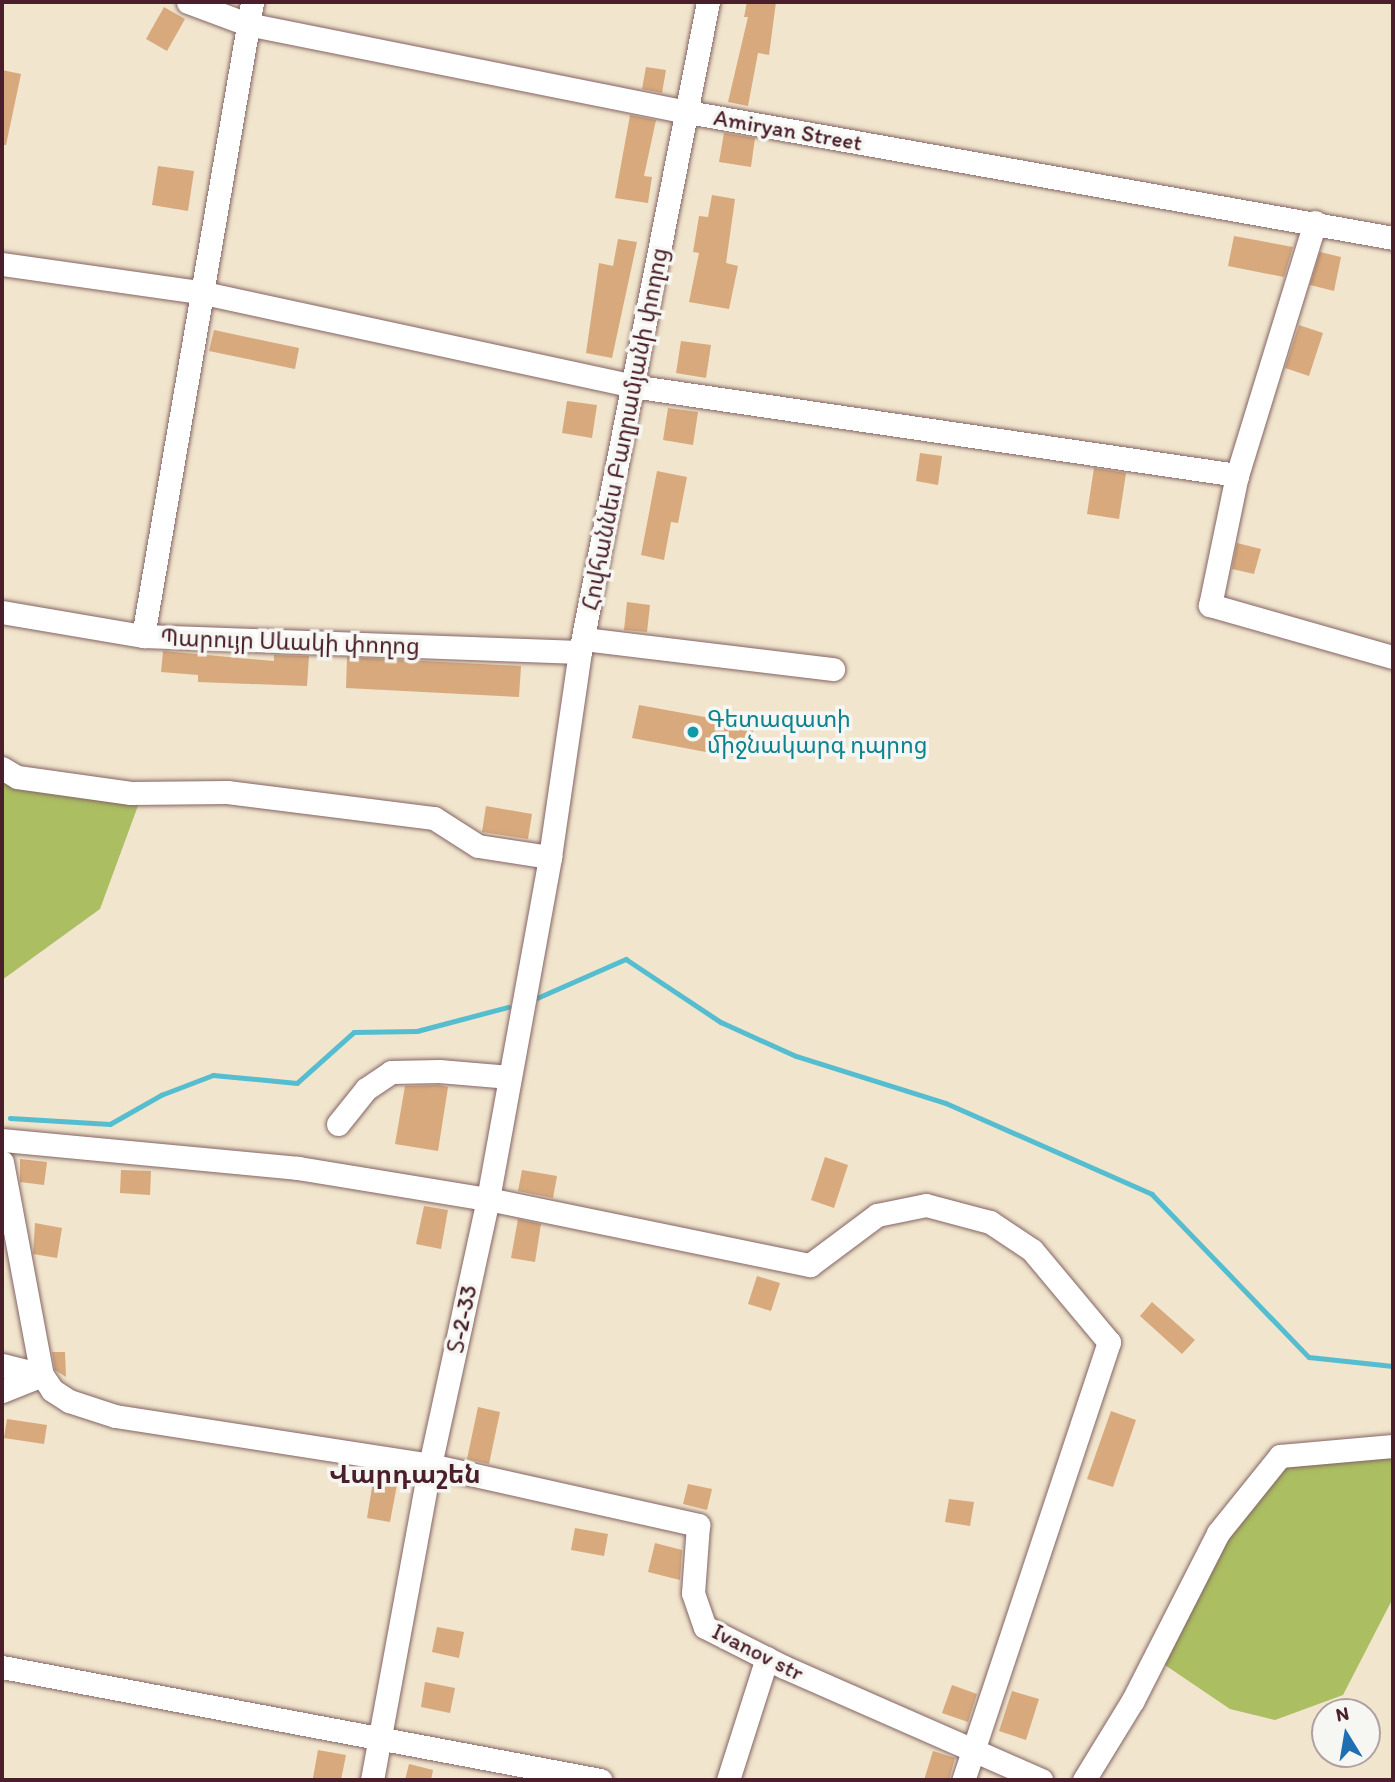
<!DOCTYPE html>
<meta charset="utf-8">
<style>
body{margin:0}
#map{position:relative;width:1395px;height:1782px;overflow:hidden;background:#f1e5cd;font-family:Itim,"Noto Sans Armenian",sans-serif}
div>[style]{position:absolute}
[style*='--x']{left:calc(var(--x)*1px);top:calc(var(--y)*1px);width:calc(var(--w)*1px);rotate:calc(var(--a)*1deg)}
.green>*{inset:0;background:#abbe62}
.stream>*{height:4.5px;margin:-2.25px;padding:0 2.25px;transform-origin:2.25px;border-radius:2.25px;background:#54bed0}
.building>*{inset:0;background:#d7a97d}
.roads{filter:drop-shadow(0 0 2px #846464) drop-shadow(0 0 2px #846464)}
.minor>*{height:23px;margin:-11.5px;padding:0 11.5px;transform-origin:11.5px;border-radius:11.5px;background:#fff}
.dots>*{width:19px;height:19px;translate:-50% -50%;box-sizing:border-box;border:4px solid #f6f6f2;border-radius:50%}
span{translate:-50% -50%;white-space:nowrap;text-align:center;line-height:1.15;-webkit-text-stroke:7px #f6f6f2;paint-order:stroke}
.street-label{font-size:23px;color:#4a1f2b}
.culture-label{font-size:23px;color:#0d838f}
.left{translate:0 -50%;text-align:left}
.quarter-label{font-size:26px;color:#4a1f2b;font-weight:700}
.frame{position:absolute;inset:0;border:4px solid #4a1f2b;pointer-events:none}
.north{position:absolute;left:1311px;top:1698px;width:70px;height:70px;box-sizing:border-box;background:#f6f6f2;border:2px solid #b1a0a2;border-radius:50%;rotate:349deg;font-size:19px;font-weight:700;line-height:28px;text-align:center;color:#4a1f2b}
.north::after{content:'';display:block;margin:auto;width:24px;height:32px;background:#1f6fb2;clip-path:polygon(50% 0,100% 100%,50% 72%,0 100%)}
</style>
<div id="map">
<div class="green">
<i style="clip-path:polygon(2px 769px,139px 803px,100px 909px,2px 980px)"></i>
<i style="clip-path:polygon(1393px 1451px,1393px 1598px,1343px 1695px,1275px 1720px,1230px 1709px,1162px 1663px,1220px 1535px,1273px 1473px,1315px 1458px)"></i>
</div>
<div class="stream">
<i style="--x:537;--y:998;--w:97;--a:-23.7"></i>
<i style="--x:626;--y:959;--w:114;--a:33.6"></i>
<i style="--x:721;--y:1022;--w:82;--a:24.4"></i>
<i style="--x:796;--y:1056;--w:157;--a:17.4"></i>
<i style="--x:946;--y:1103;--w:225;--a:23.8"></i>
<i style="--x:1152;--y:1194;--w:226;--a:46.1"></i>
<i style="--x:1309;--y:1357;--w:84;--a:6.1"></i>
<i style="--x:10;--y:1118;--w:100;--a:3.4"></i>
<i style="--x:110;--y:1124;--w:59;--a:-29.6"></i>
<i style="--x:161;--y:1095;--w:56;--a:-21"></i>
<i style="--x:213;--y:1075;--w:84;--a:5.4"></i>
<i style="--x:297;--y:1083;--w:76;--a:-41.8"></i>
<i style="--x:354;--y:1032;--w:63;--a:-0.9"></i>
<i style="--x:417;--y:1031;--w:94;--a:-14.8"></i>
</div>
<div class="building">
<i style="clip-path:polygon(747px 2px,776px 2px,769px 55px,758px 53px,748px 106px,728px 102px,748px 17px,744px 17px)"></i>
<i style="clip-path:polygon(164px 7px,185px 19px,167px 51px,146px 39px)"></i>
<i style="clip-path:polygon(646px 67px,666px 70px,662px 93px,642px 89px)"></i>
<i style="clip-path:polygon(2px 70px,21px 74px,6px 145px,2px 145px)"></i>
<i style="clip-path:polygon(630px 115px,656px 120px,644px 176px,652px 177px,648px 203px,615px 198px)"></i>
<i style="clip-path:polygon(724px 133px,755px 138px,751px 167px,719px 162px)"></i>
<i style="clip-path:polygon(158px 166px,194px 171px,188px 211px,152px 205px)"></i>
<i style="clip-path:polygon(712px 195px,735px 199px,726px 263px,738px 266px,729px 309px,689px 302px,699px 253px,693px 252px,699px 216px,708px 217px)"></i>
<i style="clip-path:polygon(1234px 236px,1293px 247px,1284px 277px,1228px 266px)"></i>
<i style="clip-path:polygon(618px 239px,637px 242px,612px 358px,586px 353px,599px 263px,613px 266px)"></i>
<i style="clip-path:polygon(1320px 252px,1341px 257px,1334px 291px,1310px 285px)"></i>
<i style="clip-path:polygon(1299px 325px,1323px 333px,1309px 376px,1285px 368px)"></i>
<i style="clip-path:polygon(214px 330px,299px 348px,295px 369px,209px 351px)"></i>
<i style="clip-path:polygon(681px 341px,711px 345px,706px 378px,676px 373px)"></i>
<i style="clip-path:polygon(567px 401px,597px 405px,592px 438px,562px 433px)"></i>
<i style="clip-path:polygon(668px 408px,698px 412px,693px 445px,663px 440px)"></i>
<i style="clip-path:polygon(920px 453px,942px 456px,938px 485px,916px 481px)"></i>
<i style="clip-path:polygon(1094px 468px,1126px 473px,1119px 519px,1087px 514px)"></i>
<i style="clip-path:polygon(657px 471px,687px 477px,678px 523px,671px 522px,664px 560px,641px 555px)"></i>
<i style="clip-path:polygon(1237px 543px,1261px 549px,1254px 574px,1232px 569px)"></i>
<i style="clip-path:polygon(627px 602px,650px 605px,647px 632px,624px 630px)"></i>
<i style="clip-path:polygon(163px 651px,274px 661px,274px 655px,309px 656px,307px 686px,198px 682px,198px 675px,161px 672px)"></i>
<i style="clip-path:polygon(347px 657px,521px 666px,519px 697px,346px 688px)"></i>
<i style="clip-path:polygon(639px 705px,754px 726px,748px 760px,632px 738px)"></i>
<i style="clip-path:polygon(486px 806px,532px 814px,528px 839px,482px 832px)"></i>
<i style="clip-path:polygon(439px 1085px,448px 1087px,438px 1151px,395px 1144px,405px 1086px)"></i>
<i style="clip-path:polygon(825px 1157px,848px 1165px,834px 1208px,811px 1200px)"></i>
<i style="clip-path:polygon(20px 1159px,47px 1162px,44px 1185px,20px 1182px)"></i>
<i style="clip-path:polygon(121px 1170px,151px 1171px,150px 1195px,120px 1193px)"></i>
<i style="clip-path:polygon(522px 1170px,557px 1176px,553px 1198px,518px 1191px)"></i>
<i style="clip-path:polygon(424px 1206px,448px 1210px,441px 1249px,416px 1244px)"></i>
<i style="clip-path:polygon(518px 1219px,541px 1224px,535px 1262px,511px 1258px)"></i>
<i style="clip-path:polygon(35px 1223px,62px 1228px,57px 1258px,33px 1254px)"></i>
<i style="clip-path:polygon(757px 1276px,780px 1283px,771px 1311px,748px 1304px)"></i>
<i style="clip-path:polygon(1152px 1302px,1195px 1340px,1182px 1354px,1140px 1316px)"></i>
<i style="clip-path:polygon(52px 1352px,65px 1352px,66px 1377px,55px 1370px)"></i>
<i style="clip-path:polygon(478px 1407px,500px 1412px,489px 1464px,467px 1459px)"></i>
<i style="clip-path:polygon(1111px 1411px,1136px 1420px,1113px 1487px,1087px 1479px)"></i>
<i style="clip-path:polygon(7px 1419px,47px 1425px,44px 1444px,4px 1438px)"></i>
<i style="clip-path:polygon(373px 1481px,397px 1485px,390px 1522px,367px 1518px)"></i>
<i style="clip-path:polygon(688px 1484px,712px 1489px,707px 1510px,683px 1504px)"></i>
<i style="clip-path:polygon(949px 1499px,974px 1502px,970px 1526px,945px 1522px)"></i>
<i style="clip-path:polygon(575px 1528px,608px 1534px,604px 1556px,571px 1550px)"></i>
<i style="clip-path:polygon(655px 1543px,682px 1550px,680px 1580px,648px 1572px)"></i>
<i style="clip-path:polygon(437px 1627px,464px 1632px,459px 1658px,432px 1652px)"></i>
<i style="clip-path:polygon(425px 1682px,455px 1688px,450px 1713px,421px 1707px)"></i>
<i style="clip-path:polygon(952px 1685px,977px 1694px,968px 1722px,942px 1713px)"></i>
<i style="clip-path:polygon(1012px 1691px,1039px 1699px,1026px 1740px,999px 1731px)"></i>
<i style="clip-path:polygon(318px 1750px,346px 1755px,341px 1780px,313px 1778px)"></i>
<i style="clip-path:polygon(933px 1751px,955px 1758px,949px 1780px,924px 1780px)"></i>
<i style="clip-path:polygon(409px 1764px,433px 1770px,431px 1780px,405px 1780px)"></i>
</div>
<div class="roads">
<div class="minor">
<i style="--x:188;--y:2;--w:63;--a:20.4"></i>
<i style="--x:247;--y:24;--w:450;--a:11.3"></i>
<i style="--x:688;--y:112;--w:716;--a:10.13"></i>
<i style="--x:1315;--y:222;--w:265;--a:107.1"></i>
<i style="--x:1237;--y:475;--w:133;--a:101.7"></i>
<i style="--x:1210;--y:605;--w:190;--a:15.9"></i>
<i style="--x:2;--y:264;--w:199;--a:8.1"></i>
<i style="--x:199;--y:292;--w:443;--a:12.2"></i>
<i style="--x:632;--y:386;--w:612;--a:8.37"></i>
<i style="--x:2;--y:612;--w:143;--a:9.7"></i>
<i style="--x:143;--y:636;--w:437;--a:2.1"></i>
<i style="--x:143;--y:636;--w:643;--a:-80.24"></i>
<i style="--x:584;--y:639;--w:251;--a:6.9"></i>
<i style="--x:2;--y:768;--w:17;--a:31"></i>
<i style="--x:17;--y:777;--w:115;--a:8"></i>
<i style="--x:131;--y:793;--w:96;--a:-0.6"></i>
<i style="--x:227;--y:792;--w:209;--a:7.2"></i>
<i style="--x:434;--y:818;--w:52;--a:32.5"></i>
<i style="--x:478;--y:846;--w:73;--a:8.7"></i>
<i style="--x:338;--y:1124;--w:45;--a:-51.3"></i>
<i style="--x:366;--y:1089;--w:30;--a:-34"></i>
<i style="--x:391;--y:1072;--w:48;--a:-1.2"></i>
<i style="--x:439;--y:1071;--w:71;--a:4.8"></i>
<i style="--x:2;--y:1140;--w:297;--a:5.4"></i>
<i style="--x:298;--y:1168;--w:193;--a:9.3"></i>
<i style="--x:488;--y:1199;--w:329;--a:11.6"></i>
<i style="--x:810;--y:1265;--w:84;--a:-36.7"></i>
<i style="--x:877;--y:1215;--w:50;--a:-11.5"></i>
<i style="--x:926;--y:1205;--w:66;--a:14.9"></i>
<i style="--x:990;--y:1222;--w:50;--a:33.7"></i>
<i style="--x:1032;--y:1250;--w:120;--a:50.1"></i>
<i style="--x:1109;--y:1342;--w:462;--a:108.4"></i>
<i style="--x:2;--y:1162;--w:217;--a:79.4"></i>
<i style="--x:42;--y:1375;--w:18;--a:56"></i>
<i style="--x:52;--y:1390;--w:20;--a:33"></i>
<i style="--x:69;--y:1401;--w:48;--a:18.1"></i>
<i style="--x:115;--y:1416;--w:319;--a:8.8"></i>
<i style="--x:430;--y:1465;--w:275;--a:12.6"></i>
<i style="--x:698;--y:1525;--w:68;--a:94.2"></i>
<i style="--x:693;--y:1593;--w:36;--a:71"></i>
<i style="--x:705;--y:1627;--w:89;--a:26.9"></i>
<i style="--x:784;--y:1667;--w:281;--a:23.7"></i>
<i style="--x:2;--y:1365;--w:41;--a:14"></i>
<i style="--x:2;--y:1391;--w:43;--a:-21.8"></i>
<i style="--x:2;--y:1667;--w:609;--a:10.7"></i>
<i style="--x:372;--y:1780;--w:320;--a:-79.6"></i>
<i style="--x:430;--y:1465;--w:272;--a:-77.7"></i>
<i style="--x:488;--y:1199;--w:348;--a:-79.7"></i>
<i style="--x:550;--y:857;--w:207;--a:-81.7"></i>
<i style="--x:580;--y:652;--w:662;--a:-78.86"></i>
<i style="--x:728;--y:1780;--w:128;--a:-72.3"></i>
<i style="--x:1084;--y:1780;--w:94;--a:-58.5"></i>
<i style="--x:1133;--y:1700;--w:187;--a:-63"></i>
<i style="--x:1218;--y:1533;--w:99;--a:-51.2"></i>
<i style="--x:1280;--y:1456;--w:113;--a:-5.1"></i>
</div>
</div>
<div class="dots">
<i style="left:693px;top:732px;background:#0f9aa8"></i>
</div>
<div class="street-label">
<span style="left:788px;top:130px;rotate:10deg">Amiryan Street</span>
<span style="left:625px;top:429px;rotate:-79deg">Հովհաննես Բաղրամյանի փողոց</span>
<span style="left:290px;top:642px;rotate:2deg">Պարույր Սևակի փողոց</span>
<span style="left:462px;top:1319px;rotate:-78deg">Տ-2-33</span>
<span style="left:758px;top:1652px;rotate:27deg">Ivanov str</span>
</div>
<div class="culture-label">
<span class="left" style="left:707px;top:732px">Գետազատի<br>միջնակարգ դպրոց</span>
</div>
<div class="quarter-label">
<span style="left:405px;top:1475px">Վարդաշեն</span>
</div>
<div class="frame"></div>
<div class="north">N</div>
</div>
